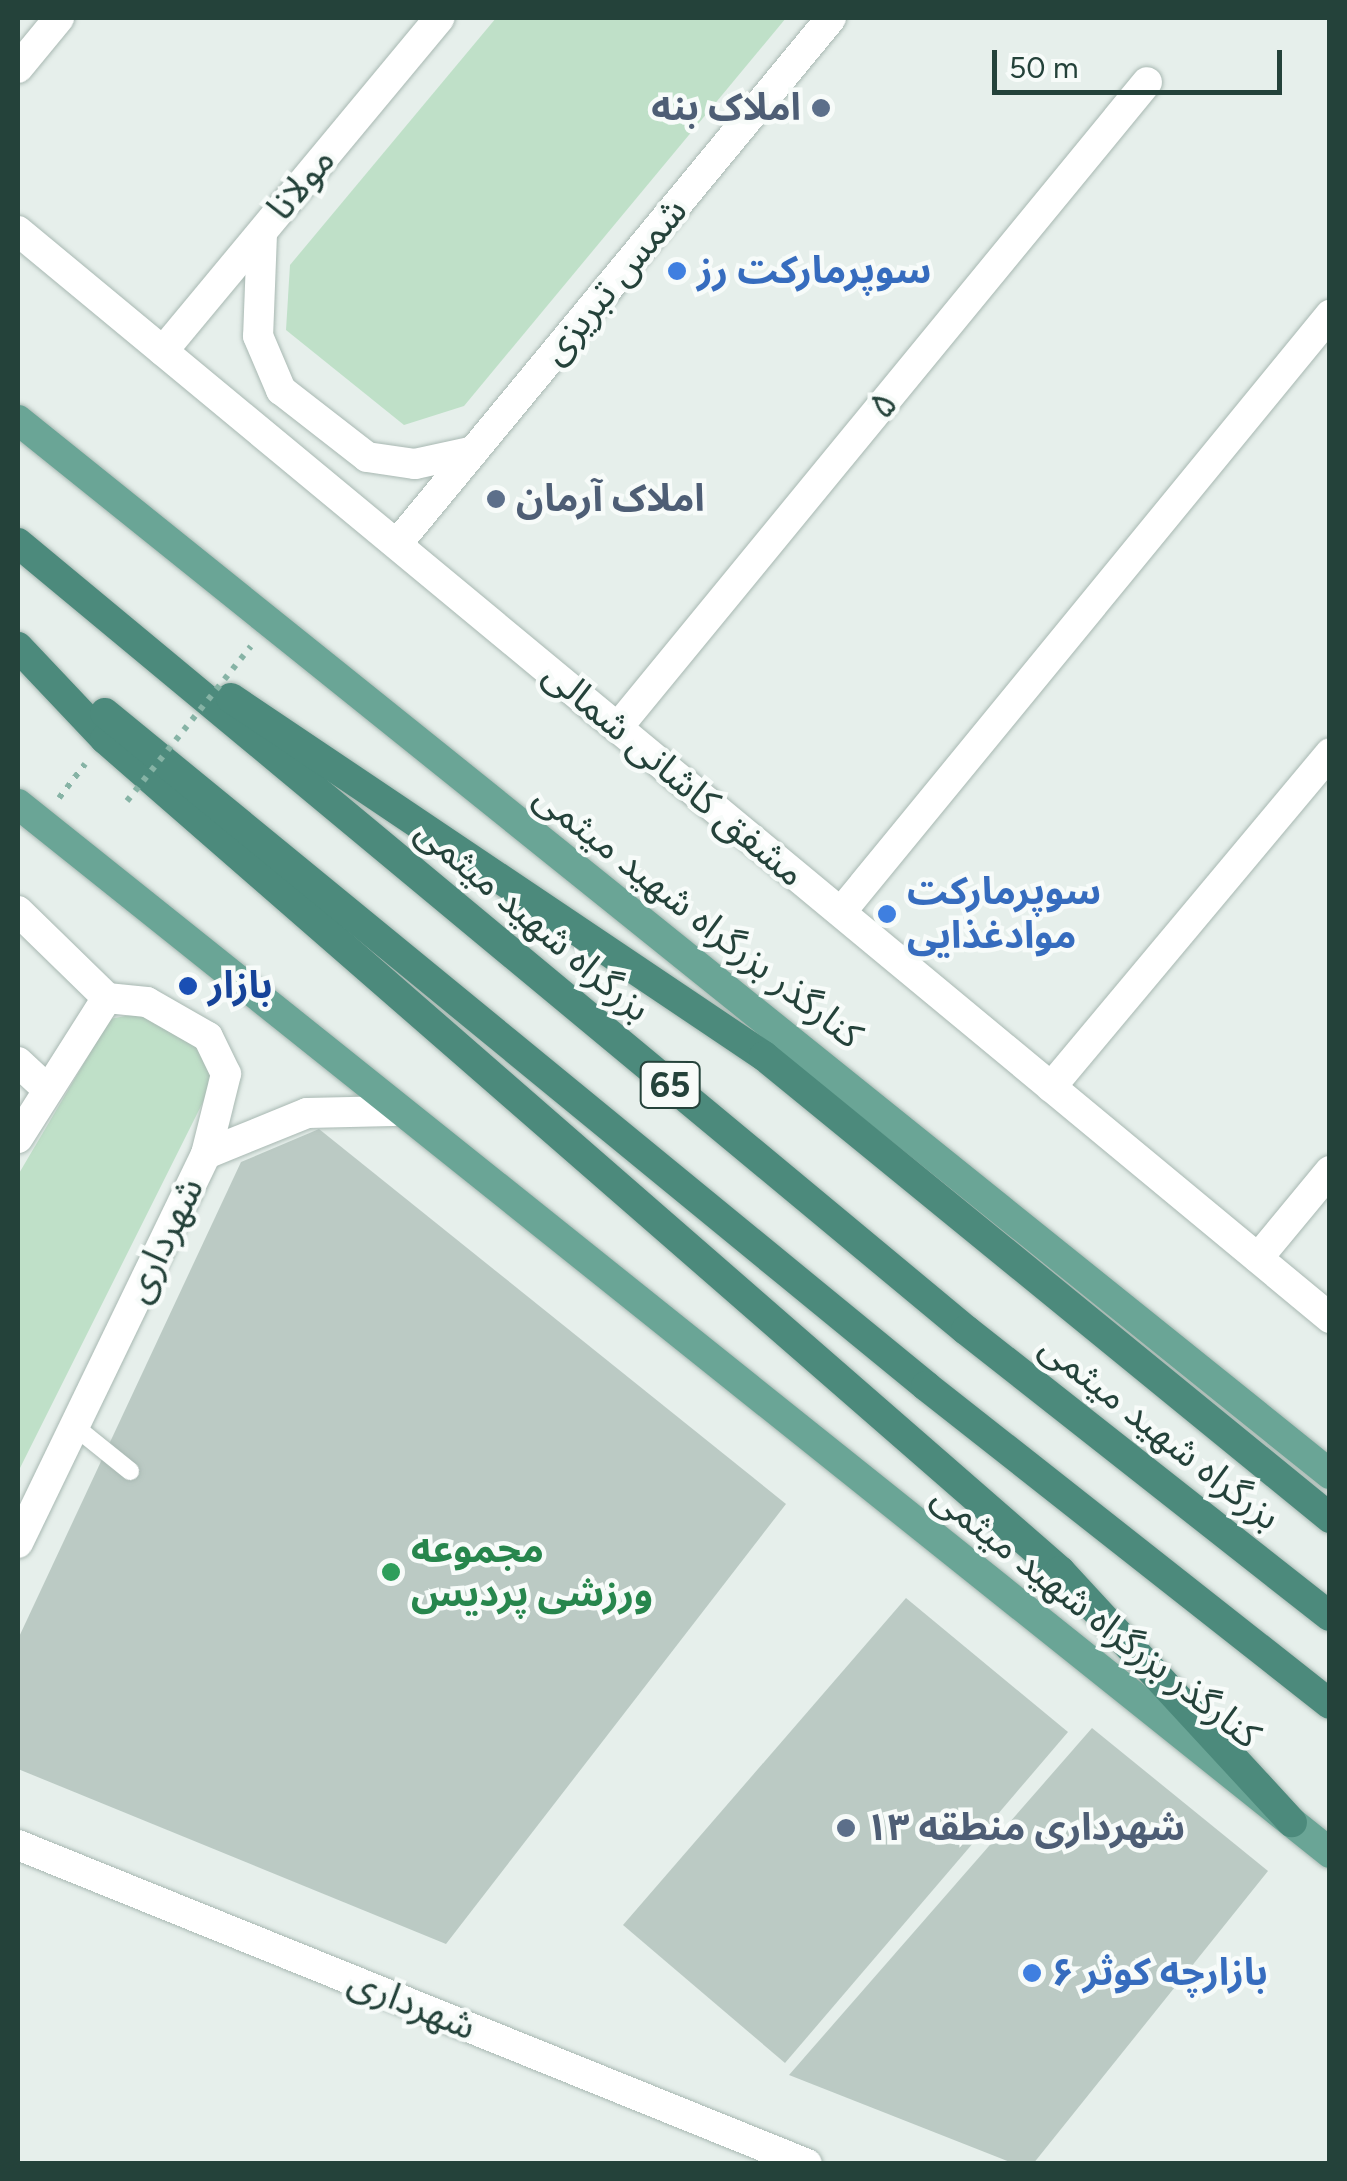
<!DOCTYPE html>
<meta charset="utf-8">
<style>
body{margin:0}
#map{position:relative;width:1347px;height:2181px;overflow:hidden;background:#e6efeb;font-family:Figtree,"Noto Sans Arabic",sans-serif}
div>[style]{position:absolute}
[style*='--x']{left:calc(var(--x)*1px);top:calc(var(--y)*1px);width:calc(var(--w)*1px);rotate:calc(var(--a)*1deg)}
.green>*{inset:0;background:#bfe0c8}
.building>*{inset:0;background:#bbcac4}
.path>*{height:6px;margin-top:-3px;transform-origin:0;background:repeating-linear-gradient(90deg,#86b3a5 0 5px,transparent 0 13px)}
.roads{filter:drop-shadow(0 0 2px #a8b8b2) drop-shadow(0 0 2px #a8b8b2)}
.service>*{height:18px;margin:-9px;padding:0 9px;transform-origin:9px;border-radius:9px;background:#fff}
.minor>*{height:30px;margin:-15px;padding:0 15px;transform-origin:15px;border-radius:15px;background:#fff}
.tertiary>*{height:30px;margin:-15px;padding:0 15px;transform-origin:15px;border-radius:15px;background:#fff}
.primary>*{height:30px;margin:-15px;padding:0 15px;transform-origin:15px;border-radius:15px;background:#6aa596}
.trunk>*{height:30px;margin:-15px;padding:0 15px;transform-origin:15px;border-radius:15px;background:#4c8a7c}
.path-bridge>*{height:6px;margin-top:-3px;transform-origin:0;background:repeating-linear-gradient(90deg,#86b3a5 0 5px,transparent 0 13px)}
.dots>*{width:28px;height:28px;translate:-50% -50%;box-sizing:border-box;border:5px solid #f7fbf9;border-radius:50%}
span{translate:-50% -50%;white-space:nowrap;text-align:center;line-height:1.15;-webkit-text-stroke:9px #f7fbf9;paint-order:stroke}
.shield-label span{padding:2px 8px;background:#f7fbf9;border:2px solid;border-radius:8px;-webkit-text-stroke-width:0}
.shield-label{font-size:35px;color:#24423a;font-weight:700}
.service-label{font-size:38px;color:#4e5e75;font-weight:700}
.right{translate:-100% -50%;text-align:right}
.left{translate:0 -50%;text-align:left}
.street-label{font-size:38px;color:#24423a}
.shop-label{font-size:38px;color:#366cbe;font-weight:700}
.transit-label{font-size:38px;color:#164399;font-weight:700}
.leisure-label{font-size:38px;color:#27864d;font-weight:700}
.frame{position:absolute;inset:0;border:20px solid #24423a;pointer-events:none}
.scale{position:absolute;left:992px;top:50px;width:290px;height:45px;box-sizing:border-box;border:5px solid #24423a;border-top:0;padding-left:12px;font-size:30px;line-height:35px;white-space:nowrap;color:#24423a;-webkit-text-stroke:8px #f7fbf9;paint-order:stroke}
</style>
<div id="map">
<div class="green">
<i style="clip-path:polygon(496px 18px,786px 18px,464px 406px,404px 425px,286px 330px,290px 265px)"></i>
<i style="clip-path:polygon(145px 1012px,200px 1039px,216px 1076px,18px 1472px,18px 1175px,110px 1019px)"></i>
</div>
<div class="building">
<i style="clip-path:polygon(319px 1129px,786px 1504px,446px 1944px,18px 1769px,18px 1639px,241px 1162px)"></i>
<i style="clip-path:polygon(906px 1598px,1068px 1732px,785px 2063px,623px 1925px)"></i>
<i style="clip-path:polygon(1092px 1728px,1268px 1871px,1033px 2164px,1015px 2164px,789px 2075px)"></i>
</div>
<div class="path">
<i style="--x:59;--y:798;--w:43;--a:-52.6"></i>
</div>
<div class="roads">
<div class="service">
<i style="--x:74;--y:1426;--w:72;--a:38.8"></i>
</div>
<div class="minor">
<i style="--x:18;--y:68;--w:65;--a:-50.6"></i>
<i style="--x:618;--y:727;--w:834;--a:-50.64"></i>
<i style="--x:18;--y:911;--w:124;--a:44.3"></i>
<i style="--x:107;--y:998;--w:40;--a:5.7"></i>
<i style="--x:147;--y:1002;--w:70;--a:29.8"></i>
<i style="--x:208;--y:1037;--w:41;--a:64.1"></i>
<i style="--x:226;--y:1074;--w:82;--a:104"></i>
<i style="--x:841;--y:912;--w:772;--a:-50.68"></i>
<i style="--x:18;--y:1062;--w:40;--a:43"></i>
<i style="--x:1051;--y:1087;--w:435;--a:-50.1"></i>
<i style="--x:18;--y:1138;--w:166;--a:-57.6"></i>
<i style="--x:1258;--y:1258;--w:113;--a:-50.4"></i>
</div>
<div class="tertiary">
<i style="--x:18;--y:231;--w:1704;--a:39.64"></i>
<i style="--x:262;--y:234;--w:102;--a:92.2"></i>
<i style="--x:258;--y:336;--w:59;--a:66.9"></i>
<i style="--x:281;--y:390;--w:109;--a:37.9"></i>
<i style="--x:367;--y:457;--w:49;--a:8.3"></i>
<i style="--x:415;--y:464;--w:60;--a:-12.4"></i>
<i style="--x:163;--y:351;--w:433;--a:-50.3"></i>
<i style="--x:397;--y:544;--w:682;--a:-50.47"></i>
<i style="--x:18;--y:1543;--w:432;--a:-64.2"></i>
<i style="--x:206;--y:1154;--w:109;--a:-22.1"></i>
<i style="--x:307;--y:1113;--w:86;--a:-1.3"></i>
<i style="--x:18;--y:1845;--w:851;--a:22.01"></i>
</div>
<div class="primary">
<i style="--x:18;--y:420;--w:1683;--a:38.78"></i>
<i style="--x:18;--y:804;--w:1680;--a:38.64"></i>
</div>
<div class="trunk">
<i style="--x:18;--y:543;--w:1232;--a:39.7"></i>
<i style="--x:966;--y:1330;--w:463;--a:38.2"></i>
<i style="--x:18;--y:647;--w:127;--a:46.6"></i>
<i style="--x:105;--y:739;--w:1267;--a:41.06"></i>
<i style="--x:1060;--y:1571;--w:342;--a:47.3"></i>
<i style="--x:231;--y:698;--w:642;--a:33.89"></i>
<i style="--x:764;--y:1056;--w:731;--a:39.22"></i>
<i style="--x:105;--y:713;--w:1062;--a:39.34"></i>
<i style="--x:926;--y:1386;--w:514;--a:38.21"></i>
</div>
</div>
<div class="path-bridge">
<i style="--x:127;--y:801;--w:198;--a:-51.3"></i>
</div>
<div class="dots">
<i style="left:821px;top:108px;background:#5c6f8a"></i>
<i style="left:677px;top:271px;background:#3f7fe0"></i>
<i style="left:496px;top:499px;background:#5c6f8a"></i>
<i style="left:887px;top:914px;background:#3f7fe0"></i>
<i style="left:188px;top:986px;background:#1a4fb4"></i>
<i style="left:391px;top:1572px;background:#2e9e5b"></i>
<i style="left:846px;top:1828px;background:#5c6f8a"></i>
<i style="left:1032px;top:1973px;background:#3f7fe0"></i>
</div>
<div class="shield-label">
<span style="left:670px;top:1085px">65</span>
</div>
<div class="service-label">
<span class="right" style="left:801px;top:108px">املاک بنه</span>
<span class="left" style="left:516px;top:499px">املاک آرمان</span>
<span class="left" style="left:866px;top:1828px">شهرداری منطقه ۱۳</span>
</div>
<div class="street-label">
<span style="left:301px;top:184px;rotate:-50deg">مولانا</span>
<span style="left:614px;top:281px;rotate:-50deg">شمس تبریزی</span>
<span style="left:883px;top:405px;rotate:-51deg">۵</span>
<span style="left:674px;top:774px;rotate:40deg">مشفق کاشانی شمالی</span>
<span style="left:698px;top:916px;rotate:38deg">کنارگذر بزرگراه شهید میثمی</span>
<span style="left:533px;top:920px;rotate:40deg">بزرگراه شهید میثمی</span>
<span style="left:164px;top:1240px;rotate:-64deg">شهرداری</span>
<span style="left:1160px;top:1432px;rotate:38deg">بزرگراه شهید میثمی</span>
<span style="left:1096px;top:1616px;rotate:38deg">کنارگذر بزرگراه شهید میثمی</span>
<span style="left:412px;top:2004px;rotate:22deg">شهرداری</span>
</div>
<div class="shop-label">
<span class="left" style="left:697px;top:271px">سوپرمارکت رز</span>
<span class="left" style="left:907px;top:914px">سوپرمارکت<br>موادغذایی</span>
<span class="left" style="left:1052px;top:1973px">بازارچه کوثر ۶</span>
</div>
<div class="transit-label">
<span class="left" style="left:208px;top:986px">بازار</span>
</div>
<div class="leisure-label">
<span class="left" style="left:411px;top:1572px">مجموعه<br>ورزشی پردیس</span>
</div>
<div class="frame"></div>
<div class="scale">50 m</div>
</div>
